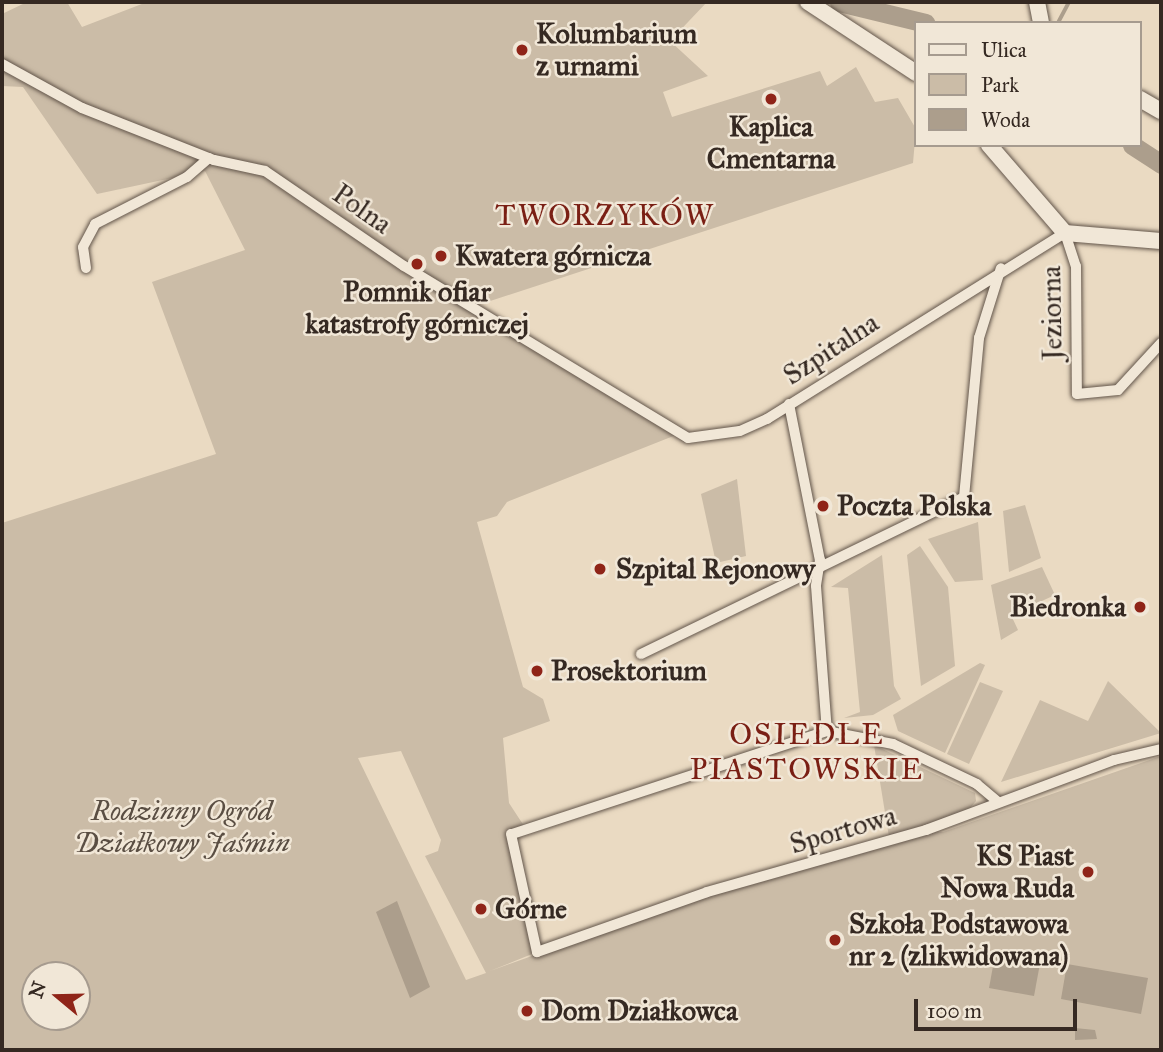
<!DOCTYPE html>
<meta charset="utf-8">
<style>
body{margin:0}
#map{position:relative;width:1163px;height:1052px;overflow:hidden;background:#eadac2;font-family:"IM FELL Great Primer",serif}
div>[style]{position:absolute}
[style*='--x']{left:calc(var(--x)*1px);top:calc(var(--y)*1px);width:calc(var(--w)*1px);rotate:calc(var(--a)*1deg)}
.green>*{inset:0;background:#cbbca7}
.water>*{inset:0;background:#ac9e8c}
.stream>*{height:3.5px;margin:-1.75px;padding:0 1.75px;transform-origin:1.75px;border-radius:1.75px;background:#ac9e8c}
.river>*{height:19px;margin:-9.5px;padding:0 9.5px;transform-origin:9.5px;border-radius:9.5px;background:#ac9e8c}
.roads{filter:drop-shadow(0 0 2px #62554a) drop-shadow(0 0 2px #62554a)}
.street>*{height:10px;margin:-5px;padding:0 5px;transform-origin:5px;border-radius:5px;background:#f1e7d7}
.secondary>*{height:16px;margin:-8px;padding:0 8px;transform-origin:8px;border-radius:8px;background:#f1e7d7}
.dots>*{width:19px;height:19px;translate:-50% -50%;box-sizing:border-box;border:4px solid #f1e7d7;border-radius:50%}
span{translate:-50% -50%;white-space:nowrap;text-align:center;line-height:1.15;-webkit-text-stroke:5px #f1e7d7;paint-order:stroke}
.poi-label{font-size:28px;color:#352922;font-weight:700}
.left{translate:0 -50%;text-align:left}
.right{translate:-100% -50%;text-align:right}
.street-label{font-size:28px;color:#352922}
.park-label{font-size:28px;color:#5a4e43;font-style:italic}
.neighbourhood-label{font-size:30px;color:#7a1f14;letter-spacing:2px}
.frame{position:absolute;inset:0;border:4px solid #352922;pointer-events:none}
.legend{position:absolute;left:914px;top:21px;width:228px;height:126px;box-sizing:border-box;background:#f1e7d7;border:2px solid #a69b8f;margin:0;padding:9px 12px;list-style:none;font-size:21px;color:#352922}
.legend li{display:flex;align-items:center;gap:14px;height:35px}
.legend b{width:35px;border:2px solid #a69b8f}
.north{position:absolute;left:21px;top:961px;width:70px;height:70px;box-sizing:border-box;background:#f1e7d7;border:2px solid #a69b8f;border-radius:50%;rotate:289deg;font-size:19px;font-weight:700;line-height:28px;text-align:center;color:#352922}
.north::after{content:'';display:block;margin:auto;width:24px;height:32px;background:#8f2418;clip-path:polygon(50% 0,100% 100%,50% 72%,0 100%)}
.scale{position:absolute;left:914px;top:999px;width:163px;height:32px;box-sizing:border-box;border:4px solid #352922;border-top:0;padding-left:9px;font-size:21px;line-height:24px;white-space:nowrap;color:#352922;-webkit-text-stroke:5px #f1e7d7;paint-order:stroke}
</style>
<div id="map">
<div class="green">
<i style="clip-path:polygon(evenodd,27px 2px,67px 2px,82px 27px,147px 2px,707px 2px,670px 41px,708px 76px,663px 92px,672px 117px,820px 71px,827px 86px,856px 67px,875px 102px,898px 98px,916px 129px,913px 163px,478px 305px,676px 435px,507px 502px,497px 516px,477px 522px,523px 687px,543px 699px,550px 721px,503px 738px,509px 803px,526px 829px,512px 833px,537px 952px,490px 971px,737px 883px,926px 830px,943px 832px,1161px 756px,1161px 1050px,3px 1050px,2px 523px,216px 454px,152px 282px,245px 250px,205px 171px,97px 194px,23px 87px,2px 86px,2px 14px,27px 2px,401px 751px,441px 840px,438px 851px,425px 856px,486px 973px,466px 980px,358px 758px,401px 751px,27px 2px,35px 975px,77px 975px,77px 1017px,35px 1017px,35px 975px)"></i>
<i style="clip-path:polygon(737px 479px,746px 556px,716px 563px,701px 494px)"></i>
<i style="clip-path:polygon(1025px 505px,1041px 558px,1009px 572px,1003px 511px)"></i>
<i style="clip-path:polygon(978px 522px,983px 580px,955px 582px,928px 539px)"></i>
<i style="clip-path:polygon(920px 546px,948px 587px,955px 666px,921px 686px,907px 555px)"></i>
<i style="clip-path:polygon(882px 555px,894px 686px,901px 699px,873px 715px,844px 718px,860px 712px,848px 588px,831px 587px)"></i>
<i style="clip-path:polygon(1042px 567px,1055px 595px,1011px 615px,1018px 630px,1001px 640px,991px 585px)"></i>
<i style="clip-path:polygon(980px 663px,985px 665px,945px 753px,898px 731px,893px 715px)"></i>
<i style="clip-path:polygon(1108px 681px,1161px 733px,1001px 782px,1040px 700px,1088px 721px)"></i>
<i style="clip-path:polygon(980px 682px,1003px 691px,969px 764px,947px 754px)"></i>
<i style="clip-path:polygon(874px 745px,975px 793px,976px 801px,966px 813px,889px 837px)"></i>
</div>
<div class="water">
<i style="clip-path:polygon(397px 901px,430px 987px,410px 998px,376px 912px)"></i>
<i style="clip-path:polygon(996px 950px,1041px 958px,1034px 996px,989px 988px)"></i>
<i style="clip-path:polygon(1067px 964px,1148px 978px,1141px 1014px,1061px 999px)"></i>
<i style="clip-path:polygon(1075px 1028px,1095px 1030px,1097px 1039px,1075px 1040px)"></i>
</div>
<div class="stream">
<i style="--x:1059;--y:21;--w:21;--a:-62"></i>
</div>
<div class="river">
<i style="--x:839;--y:2;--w:89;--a:13.7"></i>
<i style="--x:1132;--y:145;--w:35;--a:33"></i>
</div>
<div class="roads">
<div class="street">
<i style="--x:2;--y:64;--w:91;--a:28.8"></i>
<i style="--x:82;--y:108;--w:142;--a:21.5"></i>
<i style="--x:214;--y:160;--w:52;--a:12.2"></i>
<i style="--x:265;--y:171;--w:168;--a:34.4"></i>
<i style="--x:404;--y:266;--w:332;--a:31.2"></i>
<i style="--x:688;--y:438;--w:52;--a:-7.7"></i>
<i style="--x:740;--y:431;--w:30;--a:-24"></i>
<i style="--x:767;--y:419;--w:351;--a:-32"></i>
<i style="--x:1065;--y:233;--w:35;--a:72"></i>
<i style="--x:1076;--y:266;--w:128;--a:89.6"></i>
<i style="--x:1077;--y:394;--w:41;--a:-5.6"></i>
<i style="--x:1118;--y:390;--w:64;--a:-47.5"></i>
<i style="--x:86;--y:268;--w:21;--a:-98"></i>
<i style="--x:83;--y:247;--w:26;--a:-62"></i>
<i style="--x:95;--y:224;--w:103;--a:-27.1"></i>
<i style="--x:187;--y:177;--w:29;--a:-41"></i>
<i style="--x:789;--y:404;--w:159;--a:78.8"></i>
<i style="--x:820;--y:560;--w:26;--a:99"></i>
<i style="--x:816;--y:586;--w:145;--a:85.7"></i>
<i style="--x:641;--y:654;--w:359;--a:-25.9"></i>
<i style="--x:964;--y:497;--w:160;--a:-84.6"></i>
<i style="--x:979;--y:338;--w:73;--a:-72.6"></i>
<i style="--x:997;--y:801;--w:26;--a:-140"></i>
<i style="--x:977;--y:784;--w:93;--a:-154.5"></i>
<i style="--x:893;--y:744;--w:67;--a:-168.9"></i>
<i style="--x:827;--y:731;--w:332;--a:161.9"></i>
<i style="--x:511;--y:834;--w:121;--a:77.6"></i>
<i style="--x:537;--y:952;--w:180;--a:-19.4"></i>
<i style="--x:707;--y:892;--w:228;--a:-15.8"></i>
<i style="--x:926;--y:830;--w:201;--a:-20.4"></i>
<i style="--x:1114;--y:760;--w:48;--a:-13.2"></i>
</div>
<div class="secondary">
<i style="--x:808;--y:2;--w:129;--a:33.3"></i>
<i style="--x:1037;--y:2;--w:21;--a:79"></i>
<i style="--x:1140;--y:99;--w:24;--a:30"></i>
<i style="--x:989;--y:145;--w:116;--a:49.2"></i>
<i style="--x:1065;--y:233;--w:96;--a:4.8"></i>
</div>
</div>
<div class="dots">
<i style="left:522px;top:50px;background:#8f2418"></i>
<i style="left:771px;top:99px;background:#8f2418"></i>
<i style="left:441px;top:256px;background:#8f2418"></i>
<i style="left:417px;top:264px;background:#8f2418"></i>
<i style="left:823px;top:506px;background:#8f2418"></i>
<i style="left:600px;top:569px;background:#8f2418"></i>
<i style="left:1140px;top:607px;background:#8f2418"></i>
<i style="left:537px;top:671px;background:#8f2418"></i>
<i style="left:1088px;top:872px;background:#8f2418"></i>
<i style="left:481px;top:909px;background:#8f2418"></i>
<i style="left:835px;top:940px;background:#8f2418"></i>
<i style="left:527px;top:1011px;background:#8f2418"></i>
</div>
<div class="poi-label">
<span class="left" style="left:536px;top:50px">Kolumbarium<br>z urnami</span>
<span style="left:771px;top:143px">Kaplica<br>Cmentarna</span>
<span class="left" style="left:455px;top:256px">Kwatera górnicza</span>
<span style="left:417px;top:308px">Pomnik ofiar<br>katastrofy górniczej</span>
<span class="left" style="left:837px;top:506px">Poczta Polska</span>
<span class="left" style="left:616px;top:569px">Szpital Rejonowy</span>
<span class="right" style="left:1126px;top:607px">Biedronka</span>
<span class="left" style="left:551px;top:671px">Prosektorium</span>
<span class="right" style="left:1074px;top:872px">KS Piast<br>Nowa Ruda</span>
<span class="left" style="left:495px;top:909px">Górne</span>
<span class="left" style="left:849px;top:940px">Szkoła Podstawowa<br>nr 2 (zlikwidowana)</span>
<span class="left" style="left:541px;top:1011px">Dom Działkowca</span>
</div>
<div class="street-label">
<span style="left:362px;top:209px;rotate:35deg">Polna</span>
<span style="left:1052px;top:313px;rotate:-91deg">Jeziorna</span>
<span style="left:831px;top:349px;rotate:-33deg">Szpitalna</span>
<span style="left:843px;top:830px;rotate:-16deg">Sportowa</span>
</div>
<div class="park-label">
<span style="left:182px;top:827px">Rodzinny Ogród<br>Działkowy Jaśmin</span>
</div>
<div class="neighbourhood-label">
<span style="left:605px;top:215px">TWORZYKÓW</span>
<span style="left:807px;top:751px">OSIEDLE<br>PIASTOWSKIE</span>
</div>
<div class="frame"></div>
<ul class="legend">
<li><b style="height:9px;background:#f1e7d7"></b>Ulica</li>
<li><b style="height:19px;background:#cbbca7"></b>Park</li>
<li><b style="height:19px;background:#ac9e8c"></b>Woda</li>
</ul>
<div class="north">N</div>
<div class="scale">100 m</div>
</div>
